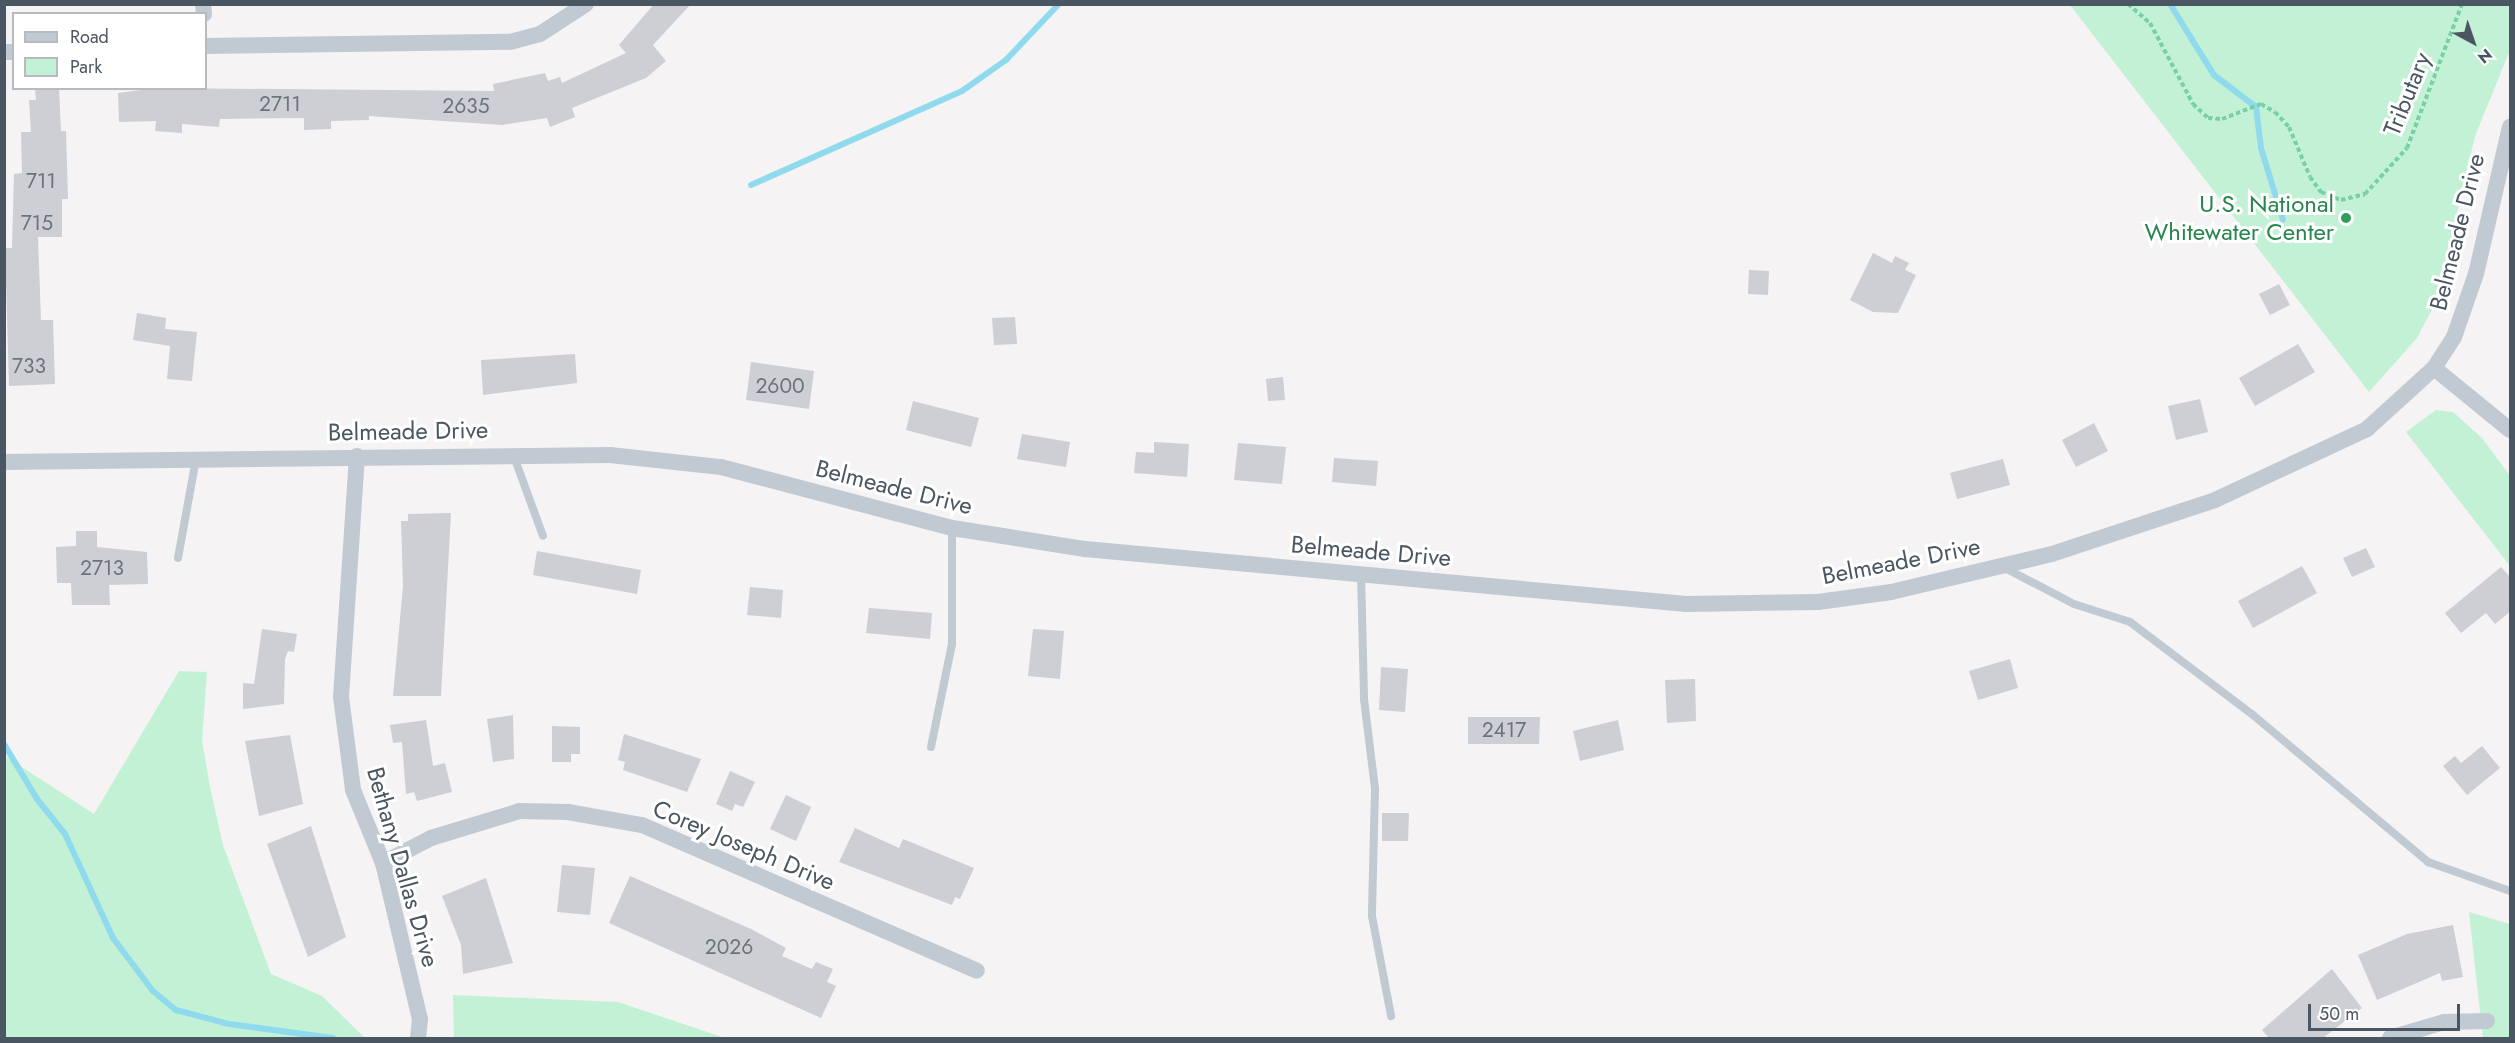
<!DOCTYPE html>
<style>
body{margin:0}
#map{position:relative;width:2515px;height:1043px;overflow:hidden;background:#f5f3f3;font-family:Jost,sans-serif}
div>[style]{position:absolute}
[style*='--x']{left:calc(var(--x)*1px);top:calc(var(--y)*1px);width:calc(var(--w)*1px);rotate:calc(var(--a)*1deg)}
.green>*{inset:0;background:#c3f1d5}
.stream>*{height:6px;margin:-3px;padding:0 3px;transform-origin:3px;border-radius:3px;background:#90daee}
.building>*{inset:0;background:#cdcfd5}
.path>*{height:4px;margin-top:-2px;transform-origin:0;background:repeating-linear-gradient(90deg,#7ad0a6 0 4.5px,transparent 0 7.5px)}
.service>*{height:8px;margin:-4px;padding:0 4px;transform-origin:4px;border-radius:4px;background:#c1cad2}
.minor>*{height:16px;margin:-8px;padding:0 8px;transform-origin:8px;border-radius:8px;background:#c1cad2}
.dots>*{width:16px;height:16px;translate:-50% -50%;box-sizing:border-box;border:3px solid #fff;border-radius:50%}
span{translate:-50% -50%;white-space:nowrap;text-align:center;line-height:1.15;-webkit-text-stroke:6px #fff;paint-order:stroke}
.number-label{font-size:21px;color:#6b747e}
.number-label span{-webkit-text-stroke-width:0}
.street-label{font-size:24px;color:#4a5661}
.leisure-label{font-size:24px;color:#27864d}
.right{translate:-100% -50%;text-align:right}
.frame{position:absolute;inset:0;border:6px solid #4a5661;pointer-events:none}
.legend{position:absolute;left:12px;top:12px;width:195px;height:78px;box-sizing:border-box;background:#fff;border:2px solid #b7bbc0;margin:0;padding:8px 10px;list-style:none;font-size:18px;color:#4a5661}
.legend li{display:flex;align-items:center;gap:12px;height:30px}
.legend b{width:30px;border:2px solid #b7bbc0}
.north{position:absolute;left:2443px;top:12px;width:60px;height:60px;-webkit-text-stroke:4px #fff;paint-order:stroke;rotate:140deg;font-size:16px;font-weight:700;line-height:24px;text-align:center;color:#4a5661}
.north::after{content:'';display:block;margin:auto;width:21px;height:27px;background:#4a5661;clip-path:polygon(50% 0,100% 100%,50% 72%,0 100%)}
.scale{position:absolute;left:2308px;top:1004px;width:152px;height:27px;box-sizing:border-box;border:3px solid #4a5661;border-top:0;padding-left:8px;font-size:18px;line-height:21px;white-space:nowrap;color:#4a5661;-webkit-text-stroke:4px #fff;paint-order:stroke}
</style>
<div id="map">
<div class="green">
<i style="clip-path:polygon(2070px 5px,2510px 5px,2510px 50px,2475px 136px,2437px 300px,2417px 338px,2369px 392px)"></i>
<i style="clip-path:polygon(2436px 410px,2453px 412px,2482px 438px,2510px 476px,2510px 566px,2406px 432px)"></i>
<i style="clip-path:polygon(179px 671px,207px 672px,202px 740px,210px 787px,223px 845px,271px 974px,322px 996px,365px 1038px,5px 1038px,5px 756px,94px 814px)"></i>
<i style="clip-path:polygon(2469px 912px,2510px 924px,2510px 1038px,2483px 1038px)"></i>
<i style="clip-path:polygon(453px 995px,618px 1002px,725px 1038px,454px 1038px)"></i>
</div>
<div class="stream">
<i style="--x:2170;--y:4;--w:84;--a:58.2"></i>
<i style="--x:2214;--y:75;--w:53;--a:37.3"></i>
<i style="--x:2256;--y:107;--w:41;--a:83"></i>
<i style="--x:2261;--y:148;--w:75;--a:73"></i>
<i style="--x:751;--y:185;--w:231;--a:-24"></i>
<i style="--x:962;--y:91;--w:54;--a:-35.2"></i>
<i style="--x:1006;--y:60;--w:77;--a:-46.6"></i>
<i style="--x:4;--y:744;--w:64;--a:59"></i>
<i style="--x:37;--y:799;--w:45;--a:51.3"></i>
<i style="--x:65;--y:834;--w:115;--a:65.2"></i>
<i style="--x:113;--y:938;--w:66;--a:53"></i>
<i style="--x:153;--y:991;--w:30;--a:40"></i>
<i style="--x:176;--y:1010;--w:55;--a:14.8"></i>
<i style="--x:229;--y:1024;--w:105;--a:7.7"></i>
</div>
<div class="building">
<i style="clip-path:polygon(654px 4px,691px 4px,653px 45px,666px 61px,646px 78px,572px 108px,575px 117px,550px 127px,547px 118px,502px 125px,369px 116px,369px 120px,331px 121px,331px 129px,304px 130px,304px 118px,220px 119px,219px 127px,182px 124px,182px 133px,155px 131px,156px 121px,119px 122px,118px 93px,157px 88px,494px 91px,493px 84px,545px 73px,548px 81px,560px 77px,562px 83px,626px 53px,619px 45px)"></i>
<i style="clip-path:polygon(35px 88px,59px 88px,61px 131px,66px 131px,68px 199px,62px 199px,62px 237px,38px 237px,41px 320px,53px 320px,55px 384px,9px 386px,5px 248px,12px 248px,14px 174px,22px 173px,21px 132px,31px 132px,29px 100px,36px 100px)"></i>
<i style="clip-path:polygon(1873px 253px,1892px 263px,1895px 256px,1909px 263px,1905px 270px,1916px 275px,1898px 313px,1873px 312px,1850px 300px)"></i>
<i style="clip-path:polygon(1749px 270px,1769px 271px,1768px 295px,1748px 294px)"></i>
<i style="clip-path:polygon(2279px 284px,2290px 305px,2270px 315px,2259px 294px)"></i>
<i style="clip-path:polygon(137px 313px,166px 318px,165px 329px,197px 332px,192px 381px,167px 379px,170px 346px,133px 340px)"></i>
<i style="clip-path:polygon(1015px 317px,1017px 344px,994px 345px,992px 318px)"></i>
<i style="clip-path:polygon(2298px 344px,2315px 372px,2255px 406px,2239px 378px)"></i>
<i style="clip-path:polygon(575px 354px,577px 383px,483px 395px,481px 360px)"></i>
<i style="clip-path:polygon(751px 362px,814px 371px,809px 409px,746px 400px)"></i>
<i style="clip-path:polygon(1283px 377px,1285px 400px,1268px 401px,1266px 379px)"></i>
<i style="clip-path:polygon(2200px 399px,2208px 432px,2176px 440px,2168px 406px)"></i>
<i style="clip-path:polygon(913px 401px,979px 418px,971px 447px,906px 430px)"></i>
<i style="clip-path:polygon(2094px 423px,2108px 451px,2076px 467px,2062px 440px)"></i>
<i style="clip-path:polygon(1022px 434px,1070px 442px,1066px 467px,1017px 459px)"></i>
<i style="clip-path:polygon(1154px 442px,1189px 444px,1187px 477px,1134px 473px,1136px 452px,1154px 453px)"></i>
<i style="clip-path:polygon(1238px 443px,1286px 447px,1282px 484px,1234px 480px)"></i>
<i style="clip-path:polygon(1334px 458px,1378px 461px,1376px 486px,1332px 482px)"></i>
<i style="clip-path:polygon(2003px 459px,2010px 485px,1957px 499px,1950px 473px)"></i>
<i style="clip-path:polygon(451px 513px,441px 696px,393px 696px,403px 586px,401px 521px,408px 521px,408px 514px)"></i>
<i style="clip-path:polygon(76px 531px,97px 531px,97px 547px,147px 552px,148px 584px,109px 585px,110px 605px,72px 605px,71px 583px,57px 583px,56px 547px,76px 546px)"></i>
<i style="clip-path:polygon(2366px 548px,2375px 567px,2352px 577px,2343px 558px)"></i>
<i style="clip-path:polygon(537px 551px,641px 570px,637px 594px,533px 575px)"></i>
<i style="clip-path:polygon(2302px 566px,2317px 593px,2253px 628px,2238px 601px)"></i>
<i style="clip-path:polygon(2501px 567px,2511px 578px,2511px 611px,2495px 624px,2486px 613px,2461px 633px,2445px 613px)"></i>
<i style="clip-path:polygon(750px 587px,783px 590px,781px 618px,747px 615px)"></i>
<i style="clip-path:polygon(869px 608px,932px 613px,930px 639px,866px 633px)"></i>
<i style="clip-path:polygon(262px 629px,297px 634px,294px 652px,288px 651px,285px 659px,284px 704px,243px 709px,243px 683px,254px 684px)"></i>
<i style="clip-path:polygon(1033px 629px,1064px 631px,1060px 679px,1028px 676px)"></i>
<i style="clip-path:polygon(2010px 659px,2018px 688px,1978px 700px,1969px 671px)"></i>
<i style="clip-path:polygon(1381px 667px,1408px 669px,1405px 712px,1379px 710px)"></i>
<i style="clip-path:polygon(1695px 679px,1696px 721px,1667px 723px,1665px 680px)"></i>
<i style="clip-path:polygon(513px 715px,514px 759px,493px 762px,487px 719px)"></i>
<i style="clip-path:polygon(1468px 717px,1540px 717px,1539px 744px,1468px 744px)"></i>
<i style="clip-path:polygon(426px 720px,433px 766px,445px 763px,452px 792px,417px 801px,414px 792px,406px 794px,402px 742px,393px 743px,390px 725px)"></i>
<i style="clip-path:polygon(1618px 720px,1624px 750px,1580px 761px,1573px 731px)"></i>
<i style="clip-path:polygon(552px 726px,580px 727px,580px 754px,571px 754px,571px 762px,552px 762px)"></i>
<i style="clip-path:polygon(624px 734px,701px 759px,687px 792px,623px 770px,625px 762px,618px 760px)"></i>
<i style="clip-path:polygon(290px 735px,303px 804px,259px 816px,245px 741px)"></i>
<i style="clip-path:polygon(2482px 746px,2500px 768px,2467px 795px,2443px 766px,2455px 756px,2461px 763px)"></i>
<i style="clip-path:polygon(730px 771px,755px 782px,743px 807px,735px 804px,732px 811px,716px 804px)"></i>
<i style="clip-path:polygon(786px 795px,811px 807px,796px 841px,770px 829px)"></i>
<i style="clip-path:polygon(1382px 813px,1409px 813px,1408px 841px,1382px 841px)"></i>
<i style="clip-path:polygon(311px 826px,346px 937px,308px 957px,267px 844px)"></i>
<i style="clip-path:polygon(855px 828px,899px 848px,903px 839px,974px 868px,960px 899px,955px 897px,952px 905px,839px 862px)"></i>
<i style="clip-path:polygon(562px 865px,595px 868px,590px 915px,557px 912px)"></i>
<i style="clip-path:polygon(630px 876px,751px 929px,786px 948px,782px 956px,812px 969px,816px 962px,833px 969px,827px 982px,836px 986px,821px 1018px,609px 923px)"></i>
<i style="clip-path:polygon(486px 878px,513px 963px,463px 974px,461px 945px,442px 896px)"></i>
<i style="clip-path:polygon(2453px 925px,2463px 977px,2442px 981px,2440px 973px,2377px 1000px,2358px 955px,2407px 934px)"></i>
<i style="clip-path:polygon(2332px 969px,2362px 1008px,2323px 1038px,2269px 1038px,2262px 1030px)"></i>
</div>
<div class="path">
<i style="--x:2128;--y:4;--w:29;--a:41"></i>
<i style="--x:2150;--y:23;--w:92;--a:62"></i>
<i style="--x:2193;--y:104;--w:21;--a:43"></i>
<i style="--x:2208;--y:118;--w:14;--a:4"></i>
<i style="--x:2222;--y:119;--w:42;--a:-21"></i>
<i style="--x:2261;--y:104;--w:16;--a:30"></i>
<i style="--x:2275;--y:112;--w:21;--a:47"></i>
<i style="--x:2289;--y:127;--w:54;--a:67.2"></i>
<i style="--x:2310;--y:177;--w:19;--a:54"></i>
<i style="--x:2321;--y:192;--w:22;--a:22"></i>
<i style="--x:2341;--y:200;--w:25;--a:-14"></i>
<i style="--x:2365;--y:194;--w:62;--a:-47.6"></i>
<i style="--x:2407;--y:148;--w:154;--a:-69.1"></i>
</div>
<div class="service">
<i style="--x:513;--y:454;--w:87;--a:69.9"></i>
<i style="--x:178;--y:558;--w:101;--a:-79.7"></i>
<i style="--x:2003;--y:567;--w:80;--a:27.5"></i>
<i style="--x:2074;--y:604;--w:59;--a:17.8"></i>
<i style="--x:2130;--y:622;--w:154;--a:37.1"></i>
<i style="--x:2253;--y:715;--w:229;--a:40"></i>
<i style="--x:2428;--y:862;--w:87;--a:19.5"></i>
<i style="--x:1361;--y:574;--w:125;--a:88.6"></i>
<i style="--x:1364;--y:699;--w:91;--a:83"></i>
<i style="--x:1375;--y:789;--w:127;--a:91.4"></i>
<i style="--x:1372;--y:916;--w:102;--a:79.2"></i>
<i style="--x:931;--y:747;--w:105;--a:-78.5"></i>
<i style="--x:952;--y:644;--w:116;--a:-90"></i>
</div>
<div class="minor">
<i style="--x:203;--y:4;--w:10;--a:84"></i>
<i style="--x:206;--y:46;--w:304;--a:-0.8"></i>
<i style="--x:510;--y:42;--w:31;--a:-15"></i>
<i style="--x:540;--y:34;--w:55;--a:-33.1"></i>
<i style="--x:4;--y:52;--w:10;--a:0"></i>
<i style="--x:2434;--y:368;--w:98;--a:39.2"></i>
<i style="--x:357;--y:456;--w:242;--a:93.8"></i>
<i style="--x:341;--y:697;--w:94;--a:82.6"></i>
<i style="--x:353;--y:790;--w:79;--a:67.7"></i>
<i style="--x:383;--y:863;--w:160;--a:76.7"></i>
<i style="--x:420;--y:1019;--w:19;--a:96"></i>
<i style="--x:4;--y:462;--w:606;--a:-0.66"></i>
<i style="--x:610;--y:455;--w:112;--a:6.2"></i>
<i style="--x:721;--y:467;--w:239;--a:14.8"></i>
<i style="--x:952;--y:528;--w:135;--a:9"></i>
<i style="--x:1085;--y:549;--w:604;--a:5.23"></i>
<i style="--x:1686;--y:604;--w:132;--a:-0.9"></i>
<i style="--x:1818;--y:602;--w:74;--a:-7.8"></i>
<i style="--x:1891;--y:592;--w:165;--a:-13.3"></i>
<i style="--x:2052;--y:554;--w:172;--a:-18.3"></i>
<i style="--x:2215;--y:500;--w:168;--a:-25"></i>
<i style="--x:2367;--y:429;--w:91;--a:-42.3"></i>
<i style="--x:2434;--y:368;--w:37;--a:-57"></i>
<i style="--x:2454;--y:337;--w:67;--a:-70.8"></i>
<i style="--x:2476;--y:274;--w:151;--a:-77"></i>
<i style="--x:383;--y:863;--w:54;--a:-27.5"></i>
<i style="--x:431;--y:838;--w:93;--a:-16.9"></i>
<i style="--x:520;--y:811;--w:48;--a:1.2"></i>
<i style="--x:568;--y:812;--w:75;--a:10"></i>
<i style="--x:642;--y:825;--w:365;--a:23.5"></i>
<i style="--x:2390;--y:1038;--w:56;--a:-16.5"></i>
<i style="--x:2444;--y:1022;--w:43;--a:-1.3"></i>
</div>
<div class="dots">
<i style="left:2346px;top:218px;background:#2e9e5b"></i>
</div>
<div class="number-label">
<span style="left:280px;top:104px">2711</span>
<span style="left:466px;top:106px">2635</span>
<span style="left:41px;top:181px">711</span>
<span style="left:37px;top:223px">715</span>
<span style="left:29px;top:366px">733</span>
<span style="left:780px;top:386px">2600</span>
<span style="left:102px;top:568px">2713</span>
<span style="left:1504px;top:730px">2417</span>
<span style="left:729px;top:947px">2026</span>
</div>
<div class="street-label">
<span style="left:2407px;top:94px;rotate:-68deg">Tributary</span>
<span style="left:2457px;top:232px;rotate:-76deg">Belmeade Drive</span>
<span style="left:408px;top:431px;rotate:-1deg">Belmeade Drive</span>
<span style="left:894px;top:487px;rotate:14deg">Belmeade Drive</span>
<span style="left:1371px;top:551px;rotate:5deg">Belmeade Drive</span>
<span style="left:1901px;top:561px;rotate:-11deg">Belmeade Drive</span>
<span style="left:744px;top:845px;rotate:23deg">Corey Joseph Drive</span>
<span style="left:403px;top:867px;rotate:74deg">Bethany Dallas Drive</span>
</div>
<div class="leisure-label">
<span class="right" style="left:2334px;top:218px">U.S. National<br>Whitewater Center</span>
</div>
<div class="frame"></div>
<ul class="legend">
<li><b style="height:8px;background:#c1cad2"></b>Road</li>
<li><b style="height:16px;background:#c3f1d5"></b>Park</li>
</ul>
<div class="north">N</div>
<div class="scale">50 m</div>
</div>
